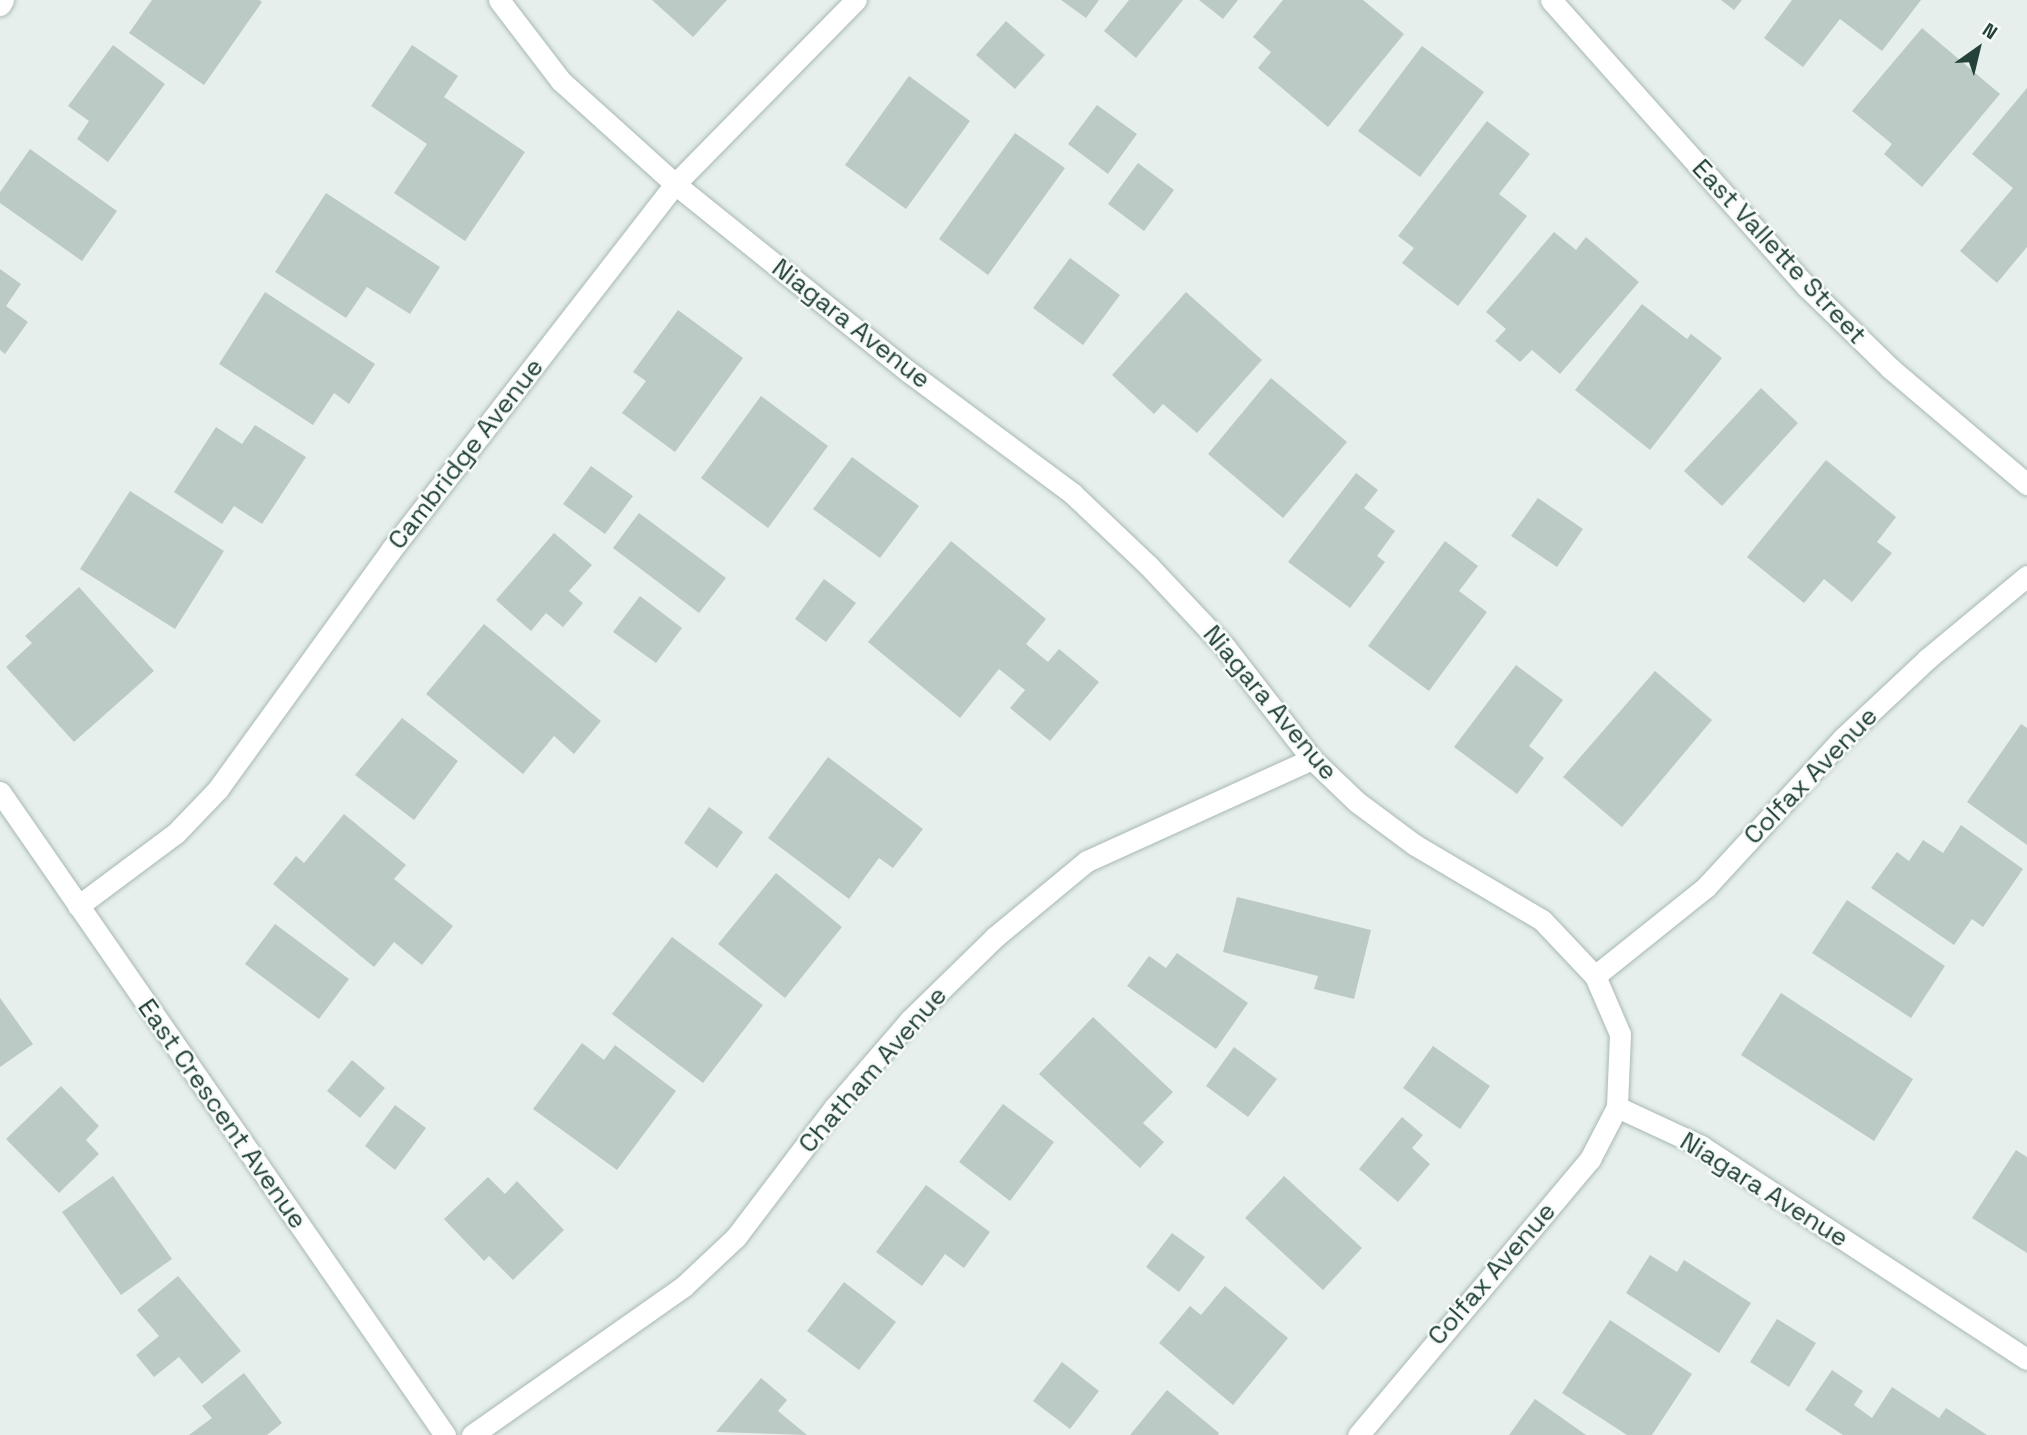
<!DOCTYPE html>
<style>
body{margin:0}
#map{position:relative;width:2027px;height:1435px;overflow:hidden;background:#e6efeb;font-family:"Space Grotesk",sans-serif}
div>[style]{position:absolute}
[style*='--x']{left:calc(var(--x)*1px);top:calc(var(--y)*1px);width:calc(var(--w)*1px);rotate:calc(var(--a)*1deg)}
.building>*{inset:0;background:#bbcac4}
.roads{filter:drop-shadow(0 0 2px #a8b8b2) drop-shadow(0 0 2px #a8b8b2)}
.minor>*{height:21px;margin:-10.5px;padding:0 10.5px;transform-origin:10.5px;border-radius:10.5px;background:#fff}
span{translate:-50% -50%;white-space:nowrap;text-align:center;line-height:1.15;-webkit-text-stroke:5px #f7fbf9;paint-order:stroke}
.street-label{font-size:26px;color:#24423a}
.north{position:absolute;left:1943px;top:14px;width:70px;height:70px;-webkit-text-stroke:5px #f7fbf9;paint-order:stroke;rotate:34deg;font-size:19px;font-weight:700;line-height:28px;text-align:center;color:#24423a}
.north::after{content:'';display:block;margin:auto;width:24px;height:32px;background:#24423a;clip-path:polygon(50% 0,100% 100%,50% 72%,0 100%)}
</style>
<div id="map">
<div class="building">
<i style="clip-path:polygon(152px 0,259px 0,262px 2px,204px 85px,129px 33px)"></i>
<i style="clip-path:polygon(652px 0,727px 0,693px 37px)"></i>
<i style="clip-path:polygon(1061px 0,1099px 0,1086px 18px)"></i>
<i style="clip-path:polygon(1129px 0,1183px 0,1136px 58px,1104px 31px)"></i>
<i style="clip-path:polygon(1199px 0,1238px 0,1223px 19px)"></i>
<i style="clip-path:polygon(1283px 0,1363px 0,1404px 34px,1328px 127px,1258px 68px,1271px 52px,1253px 37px)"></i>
<i style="clip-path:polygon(1721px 0,1742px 0,1734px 10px)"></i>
<i style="clip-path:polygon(1792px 0,1921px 0,1882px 51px,1840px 19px,1803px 67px,1764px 38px)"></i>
<i style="clip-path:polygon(1006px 21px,1045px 55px,1015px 89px,976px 55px)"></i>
<i style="clip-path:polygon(1922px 28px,2000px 94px,1922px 187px,1884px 154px,1892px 144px,1852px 111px)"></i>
<i style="clip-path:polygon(113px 45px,165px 84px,108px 162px,77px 139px,89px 121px,68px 106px)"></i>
<i style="clip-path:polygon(412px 45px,458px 76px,444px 97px,525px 152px,465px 241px,394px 193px,427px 144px,371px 106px)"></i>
<i style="clip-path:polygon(1422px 46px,1484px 92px,1420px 177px,1358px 131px)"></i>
<i style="clip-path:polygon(909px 76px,970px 121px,906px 209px,845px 165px)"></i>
<i style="clip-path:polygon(2027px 88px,2027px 247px,1997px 283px,1960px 251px,2013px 188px,1972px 154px)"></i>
<i style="clip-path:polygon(1097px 105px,1137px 134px,1108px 174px,1068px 144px)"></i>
<i style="clip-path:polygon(1487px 121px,1530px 154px,1499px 194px,1527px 216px,1458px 306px,1402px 263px,1414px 248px,1398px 236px)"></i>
<i style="clip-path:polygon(1015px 133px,1065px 168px,988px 275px,939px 239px)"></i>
<i style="clip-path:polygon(30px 149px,117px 211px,82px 261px,0 203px,0 192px)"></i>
<i style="clip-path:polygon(1138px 163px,1174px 190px,1144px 231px,1108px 204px)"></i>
<i style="clip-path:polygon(326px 193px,440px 267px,410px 314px,367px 287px,346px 318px,275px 272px)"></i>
<i style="clip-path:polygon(1554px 232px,1576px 250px,1586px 237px,1639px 282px,1560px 374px,1532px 350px,1520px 362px,1495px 341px,1506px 329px,1486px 312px)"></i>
<i style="clip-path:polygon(1070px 258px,1120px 295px,1083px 345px,1033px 308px)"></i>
<i style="clip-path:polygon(0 269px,21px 284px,6px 306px,28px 322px,5px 354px,0 350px)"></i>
<i style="clip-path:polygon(265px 292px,375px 364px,349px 404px,334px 393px,313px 425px,219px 364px)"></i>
<i style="clip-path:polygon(1186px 292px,1262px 360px,1197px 433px,1163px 404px,1154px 414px,1112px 375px)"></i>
<i style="clip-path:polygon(1642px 304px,1687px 339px,1691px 334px,1722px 358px,1650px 450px,1575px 390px)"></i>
<i style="clip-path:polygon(678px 310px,743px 358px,675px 452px,622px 413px,646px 381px,633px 372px)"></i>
<i style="clip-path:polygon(1271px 378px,1347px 442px,1283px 518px,1208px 454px)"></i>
<i style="clip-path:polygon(1761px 388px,1798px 423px,1722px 506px,1684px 471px)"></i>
<i style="clip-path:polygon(761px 396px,828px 446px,768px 528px,701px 478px)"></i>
<i style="clip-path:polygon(255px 425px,306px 457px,262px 524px,234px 506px,222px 524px,174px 492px,216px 427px,242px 444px)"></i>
<i style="clip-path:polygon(852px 457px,919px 506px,880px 558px,813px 509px)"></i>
<i style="clip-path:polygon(1826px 460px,1896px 517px,1877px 542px,1892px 553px,1852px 602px,1824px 579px,1804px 603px,1747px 557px)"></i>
<i style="clip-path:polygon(591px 466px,633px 496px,605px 534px,563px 504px)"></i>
<i style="clip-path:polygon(1356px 473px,1378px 490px,1364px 508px,1395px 531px,1377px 556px,1385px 562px,1350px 608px,1288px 562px)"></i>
<i style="clip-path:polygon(130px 491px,224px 551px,175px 629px,80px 569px)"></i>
<i style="clip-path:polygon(1538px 498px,1583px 529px,1557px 567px,1511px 536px)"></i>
<i style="clip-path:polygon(639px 513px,726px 578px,699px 613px,613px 548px)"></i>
<i style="clip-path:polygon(554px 533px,592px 565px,569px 591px,583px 603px,563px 627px,546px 613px,531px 631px,496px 600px)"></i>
<i style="clip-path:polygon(951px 541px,1046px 619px,1026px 644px,1048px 662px,1059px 649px,1099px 682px,1050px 741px,1010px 708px,1025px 690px,999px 669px,960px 718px,868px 642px)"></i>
<i style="clip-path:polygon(1445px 541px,1478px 566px,1459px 591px,1487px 612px,1429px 691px,1368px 646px)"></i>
<i style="clip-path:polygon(824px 579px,856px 603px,826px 642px,795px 619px)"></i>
<i style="clip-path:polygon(79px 587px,154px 671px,74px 742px,6px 667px,32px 643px,25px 636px)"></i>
<i style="clip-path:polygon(640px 596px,682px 628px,656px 663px,613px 632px)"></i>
<i style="clip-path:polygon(484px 624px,601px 721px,574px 754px,554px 736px,523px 774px,426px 694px)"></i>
<i style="clip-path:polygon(1516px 665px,1563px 700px,1529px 746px,1544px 758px,1517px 794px,1454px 747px)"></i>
<i style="clip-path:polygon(1655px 671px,1712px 720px,1622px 827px,1563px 777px)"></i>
<i style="clip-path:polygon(402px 718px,458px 761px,414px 820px,355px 775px)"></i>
<i style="clip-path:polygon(2021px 724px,2027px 728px,2027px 845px,1967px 802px)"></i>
<i style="clip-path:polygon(828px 757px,923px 829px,893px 868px,879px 858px,849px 899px,768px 838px)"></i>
<i style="clip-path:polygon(709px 807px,743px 832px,717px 868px,684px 843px)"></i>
<i style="clip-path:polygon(344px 814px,406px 865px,394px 879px,453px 926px,422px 965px,394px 942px,374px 967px,273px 884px,296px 856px,304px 863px)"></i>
<i style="clip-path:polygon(1961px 825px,2023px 869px,1983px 927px,1972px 919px,1954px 945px,1871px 888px,1897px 852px,1909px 861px,1923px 840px,1943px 853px)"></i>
<i style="clip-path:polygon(776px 873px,842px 927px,785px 998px,718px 944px)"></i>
<i style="clip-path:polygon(1237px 897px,1371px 930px,1354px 999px,1314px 989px,1318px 976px,1223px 952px)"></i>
<i style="clip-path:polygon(1847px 900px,1945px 966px,1911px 1018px,1812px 953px)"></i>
<i style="clip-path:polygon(275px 924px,349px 979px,319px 1019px,245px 964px)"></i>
<i style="clip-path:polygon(672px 937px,763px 1005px,703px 1083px,612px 1014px)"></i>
<i style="clip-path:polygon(1177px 953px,1248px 1003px,1216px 1049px,1127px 986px,1149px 956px,1166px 968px)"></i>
<i style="clip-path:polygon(1781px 993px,1913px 1079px,1874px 1141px,1741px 1055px)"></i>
<i style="clip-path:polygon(0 998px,33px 1044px,0 1067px)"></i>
<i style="clip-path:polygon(1093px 1017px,1173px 1092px,1143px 1123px,1164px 1142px,1140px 1168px,1039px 1074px)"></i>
<i style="clip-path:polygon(582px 1043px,604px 1060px,615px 1045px,676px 1091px,617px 1170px,533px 1109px)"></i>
<i style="clip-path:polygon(1433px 1046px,1490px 1086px,1460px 1129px,1403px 1088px)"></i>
<i style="clip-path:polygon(1234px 1047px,1277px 1079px,1248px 1117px,1206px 1086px)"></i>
<i style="clip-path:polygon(352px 1060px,385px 1088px,360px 1118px,327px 1091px)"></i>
<i style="clip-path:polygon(61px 1086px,99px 1126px,86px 1140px,99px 1154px,59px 1193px,6px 1139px)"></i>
<i style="clip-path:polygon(1003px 1104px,1054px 1142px,1010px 1201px,959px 1162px)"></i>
<i style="clip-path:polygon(395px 1105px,426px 1128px,395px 1170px,365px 1146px)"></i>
<i style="clip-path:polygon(1402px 1117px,1423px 1135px,1412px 1148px,1430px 1164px,1398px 1202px,1359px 1169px)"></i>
<i style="clip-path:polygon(2016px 1150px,2027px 1157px,2027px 1253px,1972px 1218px)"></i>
<i style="clip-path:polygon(113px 1176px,172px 1259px,121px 1295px,62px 1212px)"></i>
<i style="clip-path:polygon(1284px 1176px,1362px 1248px,1323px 1290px,1245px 1218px)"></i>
<i style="clip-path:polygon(488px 1177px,505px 1194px,517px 1181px,564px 1230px,513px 1280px,489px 1256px,484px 1261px,444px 1219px)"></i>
<i style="clip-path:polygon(926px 1185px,990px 1232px,964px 1268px,945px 1254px,922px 1286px,876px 1252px)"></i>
<i style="clip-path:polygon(1172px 1233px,1205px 1257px,1179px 1292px,1146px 1267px)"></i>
<i style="clip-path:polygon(1650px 1255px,1677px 1272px,1684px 1260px,1751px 1303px,1719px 1353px,1626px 1293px)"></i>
<i style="clip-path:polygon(178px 1276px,241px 1351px,202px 1384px,179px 1357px,154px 1377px,136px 1355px,159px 1336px,137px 1310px)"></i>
<i style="clip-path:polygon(844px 1282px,896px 1322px,859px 1370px,807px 1331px)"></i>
<i style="clip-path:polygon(1225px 1286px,1288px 1338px,1233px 1405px,1159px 1343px,1190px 1306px,1201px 1315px)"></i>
<i style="clip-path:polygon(1777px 1319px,1816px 1343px,1789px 1387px,1750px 1362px)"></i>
<i style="clip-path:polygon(1610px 1320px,1692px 1374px,1652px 1435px,1627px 1435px,1562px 1393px)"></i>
<i style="clip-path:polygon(1062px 1362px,1099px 1391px,1070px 1429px,1033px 1401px)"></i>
<i style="clip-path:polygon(1832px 1370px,1863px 1391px,1854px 1405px,1872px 1418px,1892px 1387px,1939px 1418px,1946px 1408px,1987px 1435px,1843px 1435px,1805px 1410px)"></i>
<i style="clip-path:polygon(244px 1373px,282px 1423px,267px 1435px,189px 1435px,212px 1418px,202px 1406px)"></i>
<i style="clip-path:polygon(761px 1378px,787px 1400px,778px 1411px,807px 1435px,716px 1432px)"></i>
<i style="clip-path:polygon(1167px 1390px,1219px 1433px,1218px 1435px,1130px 1435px)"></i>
<i style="clip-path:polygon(1535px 1399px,1586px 1435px,1509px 1435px)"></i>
</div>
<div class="roads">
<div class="minor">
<i style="--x:499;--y:0;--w:102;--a:52.6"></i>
<i style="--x:561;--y:81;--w:154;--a:42.1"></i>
<i style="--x:675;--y:184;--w:300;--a:38.8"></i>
<i style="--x:909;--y:372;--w:203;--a:36.6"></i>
<i style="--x:1072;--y:493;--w:105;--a:43.5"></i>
<i style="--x:1148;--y:565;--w:112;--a:46.8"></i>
<i style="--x:1225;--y:647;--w:142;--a:52.2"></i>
<i style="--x:1312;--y:759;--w:62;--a:43.7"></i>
<i style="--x:1357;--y:802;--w:72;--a:36.6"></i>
<i style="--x:1415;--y:845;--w:147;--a:30.6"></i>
<i style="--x:1542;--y:920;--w:77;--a:46.6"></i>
<i style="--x:1595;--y:976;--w:63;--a:66.7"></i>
<i style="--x:1620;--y:1034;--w:73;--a:92.4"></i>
<i style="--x:1617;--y:1107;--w:59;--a:117.4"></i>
<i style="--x:1590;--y:1159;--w:361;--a:130"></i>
<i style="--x:1551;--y:0;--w:385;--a:48.3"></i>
<i style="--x:1807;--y:287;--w:116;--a:44.3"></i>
<i style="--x:1890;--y:368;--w:180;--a:40.3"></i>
<i style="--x:0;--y:5;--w:6;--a:-59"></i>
<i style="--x:0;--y:792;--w:782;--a:55.31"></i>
<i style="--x:78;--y:906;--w:122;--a:-36.7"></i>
<i style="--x:176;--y:833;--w:61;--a:-46.3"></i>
<i style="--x:218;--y:789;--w:295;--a:-54.1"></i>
<i style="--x:391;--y:550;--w:463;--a:-52.2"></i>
<i style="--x:675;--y:184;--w:258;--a:-45.5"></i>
<i style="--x:1595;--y:976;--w:142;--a:-38.7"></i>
<i style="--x:1706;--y:887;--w:202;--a:-47.4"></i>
<i style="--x:1843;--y:738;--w:115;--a:-43.2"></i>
<i style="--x:1927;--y:659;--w:130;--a:-39.7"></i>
<i style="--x:1617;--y:1107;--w:93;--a:24.9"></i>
<i style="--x:1701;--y:1146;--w:389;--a:33.2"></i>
<i style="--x:472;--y:1435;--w:259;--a:-35.1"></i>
<i style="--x:684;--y:1286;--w:71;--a:-43.3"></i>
<i style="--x:736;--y:1237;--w:162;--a:-52.8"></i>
<i style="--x:834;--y:1108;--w:116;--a:-49.2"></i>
<i style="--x:910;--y:1020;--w:119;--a:-44.3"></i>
<i style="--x:995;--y:937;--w:119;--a:-39.6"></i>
<i style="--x:1087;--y:861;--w:247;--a:-24.4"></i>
</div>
</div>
<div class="street-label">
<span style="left:1779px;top:252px;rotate:47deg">East Vallette Street</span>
<span style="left:851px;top:324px;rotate:38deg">Niagara Avenue</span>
<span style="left:466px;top:454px;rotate:-52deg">Cambridge Avenue</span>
<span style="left:1270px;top:703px;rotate:50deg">Niagara Avenue</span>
<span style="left:1811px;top:776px;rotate:-46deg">Colfax Avenue</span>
<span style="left:873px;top:1070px;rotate:-49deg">Chatham Avenue</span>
<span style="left:222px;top:1114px;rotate:55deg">East Crescent Avenue</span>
<span style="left:1764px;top:1190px;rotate:32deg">Niagara Avenue</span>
<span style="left:1492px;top:1274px;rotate:-49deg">Colfax Avenue</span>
</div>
<div class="north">N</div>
</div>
